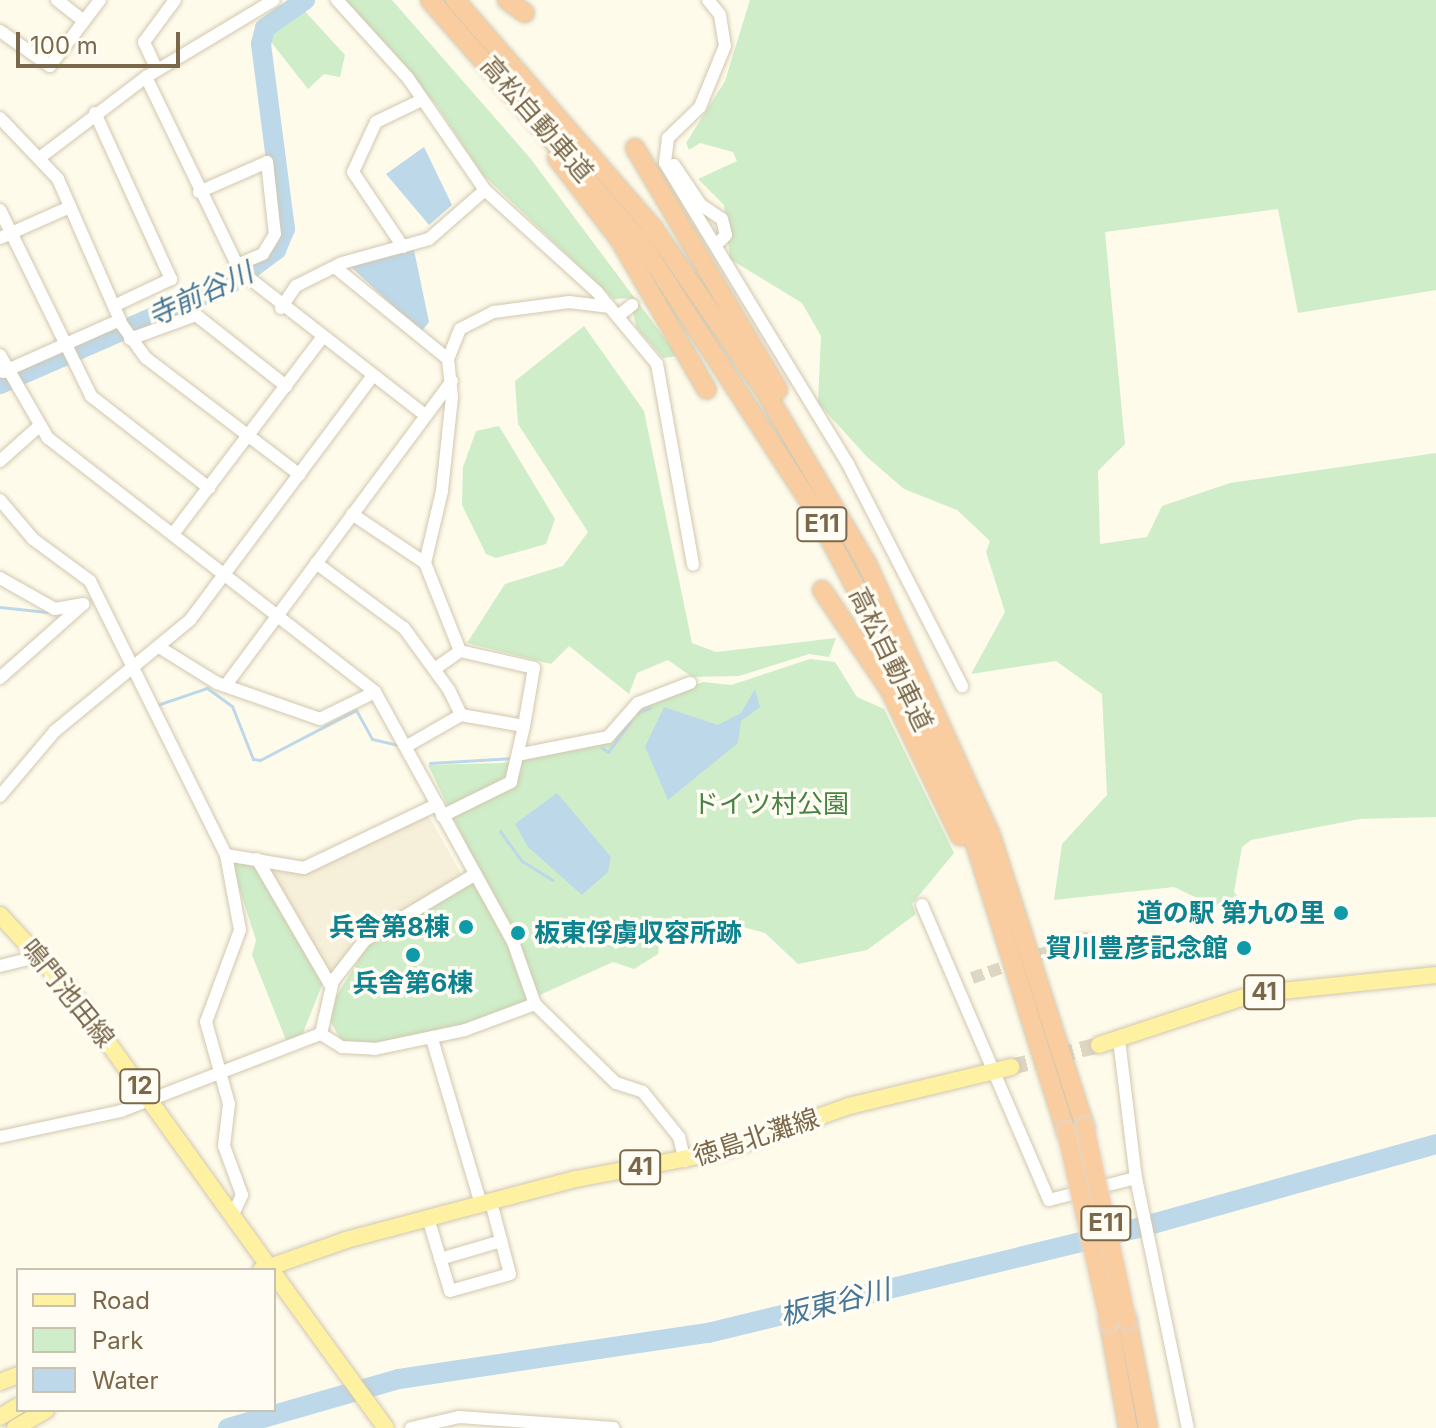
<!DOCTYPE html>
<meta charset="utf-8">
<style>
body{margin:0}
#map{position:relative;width:1436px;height:1428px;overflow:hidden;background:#fefbeb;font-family:Inter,"Noto Sans JP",sans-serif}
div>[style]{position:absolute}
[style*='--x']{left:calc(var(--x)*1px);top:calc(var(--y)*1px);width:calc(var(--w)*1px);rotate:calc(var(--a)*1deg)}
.residential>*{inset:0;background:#f6efd9}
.green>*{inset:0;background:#ceedc8}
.water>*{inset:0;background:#bdd8e9}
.stream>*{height:3px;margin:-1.5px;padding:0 1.5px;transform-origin:1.5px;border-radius:1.5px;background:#bdd8e9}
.river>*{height:20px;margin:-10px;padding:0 10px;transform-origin:10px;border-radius:10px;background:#bdd8e9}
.minor-tunnel>*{height:12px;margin-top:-6px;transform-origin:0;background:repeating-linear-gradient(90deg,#ddd6c3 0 12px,transparent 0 18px)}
.major-tunnel>*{height:16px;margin-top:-8px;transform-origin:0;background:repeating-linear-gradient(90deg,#ddd6c3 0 16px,transparent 0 24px)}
.roads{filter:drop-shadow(0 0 2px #d2c7af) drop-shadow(0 0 2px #d2c7af)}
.minor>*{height:12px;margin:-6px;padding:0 6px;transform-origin:6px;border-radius:6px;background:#fff}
.major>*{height:16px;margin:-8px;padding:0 8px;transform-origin:8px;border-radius:8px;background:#fef2a2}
.highway>*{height:18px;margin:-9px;padding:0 9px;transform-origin:9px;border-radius:9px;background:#facda0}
.bridges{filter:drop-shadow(0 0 2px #ddd8d0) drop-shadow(0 0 2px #ddd8d0)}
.highway-bridge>*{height:18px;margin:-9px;padding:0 9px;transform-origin:9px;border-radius:9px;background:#facda0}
.dots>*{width:22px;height:22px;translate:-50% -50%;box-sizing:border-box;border:4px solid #fffdf3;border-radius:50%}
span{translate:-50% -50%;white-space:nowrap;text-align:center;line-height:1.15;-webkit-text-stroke:7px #fffdf3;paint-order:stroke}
.shield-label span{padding:2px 6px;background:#fffdf3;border:2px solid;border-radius:6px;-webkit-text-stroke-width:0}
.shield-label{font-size:24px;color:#7b684b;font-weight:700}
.street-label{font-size:26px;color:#7b684b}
.park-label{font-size:26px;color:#468242}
.culture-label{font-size:26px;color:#0d838f;font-weight:700}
.right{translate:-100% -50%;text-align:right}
.left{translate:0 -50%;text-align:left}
.water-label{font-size:28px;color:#467697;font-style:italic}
.legend{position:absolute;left:16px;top:1268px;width:260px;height:144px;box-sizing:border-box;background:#fffdf3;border:2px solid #cac1b0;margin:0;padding:10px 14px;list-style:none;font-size:24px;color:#7b684b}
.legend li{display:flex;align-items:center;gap:16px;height:40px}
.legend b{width:40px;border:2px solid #cac1b0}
.scale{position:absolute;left:16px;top:32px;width:164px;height:36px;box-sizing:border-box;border:4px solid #7b684b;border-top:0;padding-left:10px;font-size:24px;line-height:28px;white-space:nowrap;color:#7b684b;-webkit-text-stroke:6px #fffdf3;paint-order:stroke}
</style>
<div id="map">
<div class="residential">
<i style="clip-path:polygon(427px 813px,462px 875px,357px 938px,330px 977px,266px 867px,308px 870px)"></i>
</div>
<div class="green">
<i style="clip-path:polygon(345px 0,392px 0,530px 158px,678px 356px,663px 358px,636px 327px,630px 298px,614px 299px,482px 174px,438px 107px)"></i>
<i style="clip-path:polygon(750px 0,1436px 0,1436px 290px,1298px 313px,1278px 209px,1105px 232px,1125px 444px,1098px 471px,1100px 544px,1147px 537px,1162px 506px,1230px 483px,1436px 453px,1436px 817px,1360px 819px,1251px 840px,1242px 847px,1234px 892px,1253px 916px,1241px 919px,1174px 887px,1054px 900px,1062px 844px,1107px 795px,1102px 694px,1056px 661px,971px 674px,1005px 612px,986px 552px,990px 541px,957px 510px,904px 489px,867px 457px,818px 403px,821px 336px,802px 303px,730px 259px,724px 205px,698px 179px,737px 161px,733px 152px,700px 143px,689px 150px,686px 143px,725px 81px)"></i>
<i style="clip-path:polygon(301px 7px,345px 55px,340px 77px,324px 74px,308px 89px,268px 38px)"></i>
<i style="clip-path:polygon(584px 326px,644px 411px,692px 643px,716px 652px,836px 638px,829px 657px,809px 654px,739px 676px,692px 677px,668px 660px,637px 673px,629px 694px,569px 646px,551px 664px,467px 643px,505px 584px,563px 566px,588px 532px,518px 424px,515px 381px)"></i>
<i style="clip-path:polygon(499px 426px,555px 519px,546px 544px,496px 558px,486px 554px,462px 505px,463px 467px,476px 431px)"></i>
<i style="clip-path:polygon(810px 659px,835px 662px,857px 697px,884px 709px,954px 853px,912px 904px,916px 914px,867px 950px,798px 964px,765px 933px,707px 917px,690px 933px,660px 938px,658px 954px,634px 969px,613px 962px,482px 1021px,386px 1045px,343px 1044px,326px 1013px,367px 946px,482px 877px,428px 765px,502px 763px,607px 743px,647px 704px,703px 682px,731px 685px)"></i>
<i style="clip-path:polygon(239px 857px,250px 858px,324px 980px,301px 1038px,288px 1045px,252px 955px,256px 940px,231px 863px)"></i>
</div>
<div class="water">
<i style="clip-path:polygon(424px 147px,452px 205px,429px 225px,386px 174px)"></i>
<i style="clip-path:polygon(414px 250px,429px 322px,421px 332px,350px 266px)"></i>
<i style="clip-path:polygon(755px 689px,760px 707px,741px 721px,738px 743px,668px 800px,645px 747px,664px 707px,718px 725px,741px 713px)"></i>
<i style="clip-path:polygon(557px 793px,611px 857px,608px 872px,582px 895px,528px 847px,515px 824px)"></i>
</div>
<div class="stream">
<i style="--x:0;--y:607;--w:47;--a:6.1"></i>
<i style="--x:157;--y:705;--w:53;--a:-18.8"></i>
<i style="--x:207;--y:688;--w:31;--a:36"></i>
<i style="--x:232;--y:706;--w:57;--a:68.4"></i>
<i style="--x:253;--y:759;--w:7;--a:8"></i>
<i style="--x:260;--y:760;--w:108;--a:-27.5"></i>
<i style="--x:356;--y:710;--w:33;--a:61"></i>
<i style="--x:372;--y:739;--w:26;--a:13"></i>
<i style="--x:636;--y:713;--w:15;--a:-20"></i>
<i style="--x:602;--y:748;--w:7;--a:34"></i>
<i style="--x:608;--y:752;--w:39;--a:-54"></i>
<i style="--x:430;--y:763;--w:84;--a:-3.4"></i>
<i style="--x:500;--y:831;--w:37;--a:54"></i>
<i style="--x:522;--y:861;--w:36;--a:32"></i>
</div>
<div class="river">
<i style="--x:0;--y:384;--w:254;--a:-23.6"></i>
<i style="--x:233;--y:282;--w:54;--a:-36.7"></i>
<i style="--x:276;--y:250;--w:23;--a:-67"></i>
<i style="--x:285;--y:229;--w:187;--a:-97.4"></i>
<i style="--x:261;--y:44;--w:16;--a:-76"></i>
<i style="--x:265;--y:28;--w:49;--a:-35"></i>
<i style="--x:228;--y:1428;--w:178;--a:-16"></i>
<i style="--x:399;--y:1379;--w:312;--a:-8.5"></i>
<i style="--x:708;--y:1333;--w:443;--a:-13.7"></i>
<i style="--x:1138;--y:1228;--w:310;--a:-15.7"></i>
</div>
<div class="minor-tunnel">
<i style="--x:972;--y:978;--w:110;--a:-19.1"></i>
</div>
<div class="major-tunnel">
<i style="--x:1011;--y:1067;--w:91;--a:-14"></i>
</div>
<div class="roads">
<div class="minor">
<i style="--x:57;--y:0;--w:34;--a:38"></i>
<i style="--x:337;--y:0;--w:105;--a:47.7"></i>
<i style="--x:408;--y:78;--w:136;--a:55.5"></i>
<i style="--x:485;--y:190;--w:151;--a:42.3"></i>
<i style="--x:597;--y:292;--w:94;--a:50.2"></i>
<i style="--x:657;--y:364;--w:204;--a:79.8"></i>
<i style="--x:708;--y:0;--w:19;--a:51"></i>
<i style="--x:720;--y:15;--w:31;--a:81"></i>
<i style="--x:725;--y:46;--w:66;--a:112.3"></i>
<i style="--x:700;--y:107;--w:45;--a:135.9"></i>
<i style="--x:668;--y:138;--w:25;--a:97"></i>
<i style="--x:665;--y:163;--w:352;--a:58.7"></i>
<i style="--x:848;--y:464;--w:250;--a:62.8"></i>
<i style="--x:0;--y:31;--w:61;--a:35"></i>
<i style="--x:50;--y:66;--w:83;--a:-52.9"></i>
<i style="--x:157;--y:70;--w:31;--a:-115"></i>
<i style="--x:144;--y:42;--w:52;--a:-53.6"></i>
<i style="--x:146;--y:77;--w:216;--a:64.1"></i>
<i style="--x:240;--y:271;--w:234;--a:37.9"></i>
<i style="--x:95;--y:113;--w:183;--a:65.4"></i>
<i style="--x:171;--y:279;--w:63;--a:154.7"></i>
<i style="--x:0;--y:118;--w:84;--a:46.4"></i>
<i style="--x:58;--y:179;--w:159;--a:66.3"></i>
<i style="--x:122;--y:325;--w:41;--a:54"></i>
<i style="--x:146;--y:358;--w:193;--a:37.2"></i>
<i style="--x:42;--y:156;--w:131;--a:-37.2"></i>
<i style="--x:146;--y:77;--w:149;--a:-31"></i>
<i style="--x:674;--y:165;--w:48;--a:56"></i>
<i style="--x:701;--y:205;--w:25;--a:34"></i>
<i style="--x:722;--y:219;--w:16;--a:76"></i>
<i style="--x:726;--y:235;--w:11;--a:135"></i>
<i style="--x:199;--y:192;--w:74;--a:-23.8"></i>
<i style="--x:267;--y:162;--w:72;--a:83.7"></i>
<i style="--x:275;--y:234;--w:23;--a:121"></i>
<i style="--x:263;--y:254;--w:30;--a:157"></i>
<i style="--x:0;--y:210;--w:207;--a:63.9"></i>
<i style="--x:91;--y:396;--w:150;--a:37.9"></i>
<i style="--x:0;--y:238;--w:77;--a:-23.9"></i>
<i style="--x:403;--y:247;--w:90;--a:-123.7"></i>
<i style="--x:353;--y:172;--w:55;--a:-65.3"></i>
<i style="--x:376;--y:122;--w:51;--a:-25.6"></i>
<i style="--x:336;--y:268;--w:144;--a:39.1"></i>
<i style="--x:448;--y:359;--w:38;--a:84"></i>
<i style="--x:452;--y:397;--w:95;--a:96.1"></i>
<i style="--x:442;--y:491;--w:74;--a:103.3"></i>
<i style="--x:281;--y:308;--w:27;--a:-56"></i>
<i style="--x:296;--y:286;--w:51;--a:-26.6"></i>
<i style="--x:342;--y:263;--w:90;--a:-15.4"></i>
<i style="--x:429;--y:239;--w:74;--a:-41.2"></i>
<i style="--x:618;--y:316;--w:18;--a:-38"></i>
<i style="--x:130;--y:339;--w:70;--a:-20"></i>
<i style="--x:196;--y:315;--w:115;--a:38.3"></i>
<i style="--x:0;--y:355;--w:96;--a:60"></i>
<i style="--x:48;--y:438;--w:414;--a:37.8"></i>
<i style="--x:375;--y:692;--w:286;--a:61.1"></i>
<i style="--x:513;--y:942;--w:66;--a:70.5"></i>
<i style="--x:448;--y:359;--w:32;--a:-68"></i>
<i style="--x:460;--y:329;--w:38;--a:-27"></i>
<i style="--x:494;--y:312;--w:76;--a:-7.6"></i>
<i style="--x:569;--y:302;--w:41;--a:7"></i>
<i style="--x:3;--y:372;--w:128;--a:-24"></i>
<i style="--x:0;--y:461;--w:50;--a:-41.7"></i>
<i style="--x:0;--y:500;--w:51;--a:49.8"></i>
<i style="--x:33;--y:539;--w:71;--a:36.4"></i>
<i style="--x:90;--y:581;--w:306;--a:63.6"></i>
<i style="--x:226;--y:855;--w:76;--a:79.4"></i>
<i style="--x:240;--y:930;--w:98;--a:110.3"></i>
<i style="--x:206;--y:1022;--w:85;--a:74.3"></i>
<i style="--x:229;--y:1104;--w:42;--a:96.8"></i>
<i style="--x:224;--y:1146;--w:52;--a:69.8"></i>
<i style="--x:242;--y:1195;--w:23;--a:115"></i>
<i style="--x:352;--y:514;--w:88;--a:33.9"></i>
<i style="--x:425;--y:563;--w:95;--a:68.3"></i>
<i style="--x:460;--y:651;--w:76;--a:12.9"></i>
<i style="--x:534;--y:668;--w:59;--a:99.8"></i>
<i style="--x:524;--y:726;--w:64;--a:-170.1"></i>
<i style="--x:173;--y:534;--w:246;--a:-52.8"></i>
<i style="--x:316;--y:563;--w:109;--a:36.5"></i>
<i style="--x:404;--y:628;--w:77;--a:54"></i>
<i style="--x:449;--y:690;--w:28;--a:64"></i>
<i style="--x:461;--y:715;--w:62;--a:150.1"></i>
<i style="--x:0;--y:578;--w:63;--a:29.4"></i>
<i style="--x:55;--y:609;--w:29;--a:-10"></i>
<i style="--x:159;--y:647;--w:68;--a:31.8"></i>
<i style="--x:217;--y:683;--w:109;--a:19.3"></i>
<i style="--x:320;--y:719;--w:61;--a:-26.1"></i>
<i style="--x:436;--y:668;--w:29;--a:-35"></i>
<i style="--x:0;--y:678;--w:108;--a:-41.6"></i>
<i style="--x:226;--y:685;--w:379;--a:-53.4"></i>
<i style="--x:522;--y:754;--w:88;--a:-11.2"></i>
<i style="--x:608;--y:737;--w:45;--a:-48.6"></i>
<i style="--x:638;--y:703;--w:56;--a:-21"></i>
<i style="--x:0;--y:796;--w:85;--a:-49.8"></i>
<i style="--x:55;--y:731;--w:175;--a:-39.4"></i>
<i style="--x:190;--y:620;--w:304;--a:-53.2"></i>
<i style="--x:442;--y:816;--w:77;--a:-26.2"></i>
<i style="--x:511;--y:782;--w:57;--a:-76.9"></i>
<i style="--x:226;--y:855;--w:79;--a:9.5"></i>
<i style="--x:304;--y:868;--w:148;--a:-25.5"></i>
<i style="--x:257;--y:859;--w:147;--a:59.8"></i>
<i style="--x:474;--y:875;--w:127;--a:149.2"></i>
<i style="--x:365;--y:940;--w:52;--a:128"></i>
<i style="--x:333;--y:981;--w:54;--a:102.8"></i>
<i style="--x:321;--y:1034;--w:25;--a:32"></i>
<i style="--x:342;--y:1047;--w:33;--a:3"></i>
<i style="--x:375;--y:1049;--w:92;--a:-11.9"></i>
<i style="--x:465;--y:1030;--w:75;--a:-20.4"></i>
<i style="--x:535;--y:1004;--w:113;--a:44.3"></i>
<i style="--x:616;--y:1083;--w:28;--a:18"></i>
<i style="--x:643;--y:1092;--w:58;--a:51.3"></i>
<i style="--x:679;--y:1137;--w:25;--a:76"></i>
<i style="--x:922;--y:905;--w:321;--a:66.7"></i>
<i style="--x:1049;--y:1200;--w:90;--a:-14.2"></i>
<i style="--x:1076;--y:942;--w:11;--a:-10"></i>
<i style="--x:0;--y:966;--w:41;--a:-14"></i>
<i style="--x:432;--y:1039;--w:172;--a:73.5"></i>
<i style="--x:1119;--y:1040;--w:139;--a:83"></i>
<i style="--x:1136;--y:1178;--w:255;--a:78.3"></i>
<i style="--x:0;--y:1137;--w:124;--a:-12.1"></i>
<i style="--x:121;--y:1111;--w:214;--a:-21.1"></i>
<i style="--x:428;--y:1218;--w:76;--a:73.2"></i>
<i style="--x:450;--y:1291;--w:62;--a:-15.8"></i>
<i style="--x:510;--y:1274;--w:74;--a:-104.8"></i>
<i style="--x:440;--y:1259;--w:64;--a:-16.4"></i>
<i style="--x:411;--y:1428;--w:49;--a:-12.9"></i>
<i style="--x:459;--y:1417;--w:155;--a:4.1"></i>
</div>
<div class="major">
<i style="--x:0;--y:915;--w:108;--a:47.3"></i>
<i style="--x:73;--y:994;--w:340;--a:54.3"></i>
<i style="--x:1099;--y:1045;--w:162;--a:-18.3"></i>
<i style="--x:1253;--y:994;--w:184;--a:-5.9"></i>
<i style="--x:261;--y:1270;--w:90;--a:-19.4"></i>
<i style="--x:346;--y:1240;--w:238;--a:-14.9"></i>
<i style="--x:576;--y:1179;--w:147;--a:-10.6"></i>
<i style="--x:720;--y:1152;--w:137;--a:-19.6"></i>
<i style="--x:849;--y:1106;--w:167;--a:-13.5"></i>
<i style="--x:274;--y:1274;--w:190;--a:54"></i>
<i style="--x:0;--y:1382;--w:19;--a:-21"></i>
<i style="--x:0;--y:1417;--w:21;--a:-31"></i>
<i style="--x:15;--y:1428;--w:36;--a:-30"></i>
</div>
<div class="highway">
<i style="--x:430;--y:0;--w:320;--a:48.9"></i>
<i style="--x:640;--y:241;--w:320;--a:57"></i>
<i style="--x:814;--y:509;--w:178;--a:62.1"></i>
<i style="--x:897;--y:666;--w:193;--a:66.2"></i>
<i style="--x:975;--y:843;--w:302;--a:72.5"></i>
<i style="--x:455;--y:0;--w:302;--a:49"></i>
<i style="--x:653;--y:228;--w:198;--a:55.5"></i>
<i style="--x:765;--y:391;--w:201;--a:59.5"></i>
<i style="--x:867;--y:564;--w:299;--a:65.5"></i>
<i style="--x:991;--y:836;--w:306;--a:72.1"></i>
<i style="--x:507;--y:0;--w:22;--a:36"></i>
<i style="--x:635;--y:148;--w:281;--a:59.4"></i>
<i style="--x:557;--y:158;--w:103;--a:52.5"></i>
<i style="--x:620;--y:240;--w:173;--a:59.9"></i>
<i style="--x:822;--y:590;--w:121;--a:55.8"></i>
<i style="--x:890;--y:690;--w:162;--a:64.4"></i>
<i style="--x:1127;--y:1320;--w:110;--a:79"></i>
<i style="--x:1109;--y:1322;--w:108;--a:79.8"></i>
</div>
</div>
<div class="bridges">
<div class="highway-bridge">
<i style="--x:1085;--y:1127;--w:198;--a:77.7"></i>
<i style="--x:1066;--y:1131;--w:196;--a:77.3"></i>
</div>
</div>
<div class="dots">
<i style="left:1341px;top:913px;background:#0f9aa8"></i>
<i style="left:466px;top:927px;background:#0f9aa8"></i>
<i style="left:518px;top:933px;background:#0f9aa8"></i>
<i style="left:1244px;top:948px;background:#0f9aa8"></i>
<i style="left:413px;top:955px;background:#0f9aa8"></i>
</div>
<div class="shield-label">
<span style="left:822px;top:524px">E11</span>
<span style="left:1264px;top:992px">41</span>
<span style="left:140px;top:1086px">12</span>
<span style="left:640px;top:1167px">41</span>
<span style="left:1106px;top:1223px">E11</span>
</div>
<div class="street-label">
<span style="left:537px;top:119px;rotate:49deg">高松自動車道</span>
<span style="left:891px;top:659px;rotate:64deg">高松自動車道</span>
<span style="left:68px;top:993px;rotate:51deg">鳴門池田線</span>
<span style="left:756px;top:1137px;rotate:-18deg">徳島北灘線</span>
</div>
<div class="park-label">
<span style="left:771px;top:804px">ドイツ村公園</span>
</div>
<div class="culture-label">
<span class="right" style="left:1325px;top:913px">道の駅 第九の里</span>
<span class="right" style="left:450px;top:927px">兵舎第8棟</span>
<span class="left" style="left:534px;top:933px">板東俘虜収容所跡</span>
<span class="right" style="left:1228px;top:948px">賀川豊彦記念館</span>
<span style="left:413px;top:983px">兵舎第6棟</span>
</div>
<div class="water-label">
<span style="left:200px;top:294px;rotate:-25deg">寺前谷川</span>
<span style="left:835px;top:1302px;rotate:-14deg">板東谷川</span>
</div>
<ul class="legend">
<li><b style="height:10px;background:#fef2a2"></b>Road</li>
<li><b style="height:22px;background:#ceedc8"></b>Park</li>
<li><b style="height:22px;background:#bdd8e9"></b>Water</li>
</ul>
<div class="scale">100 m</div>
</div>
